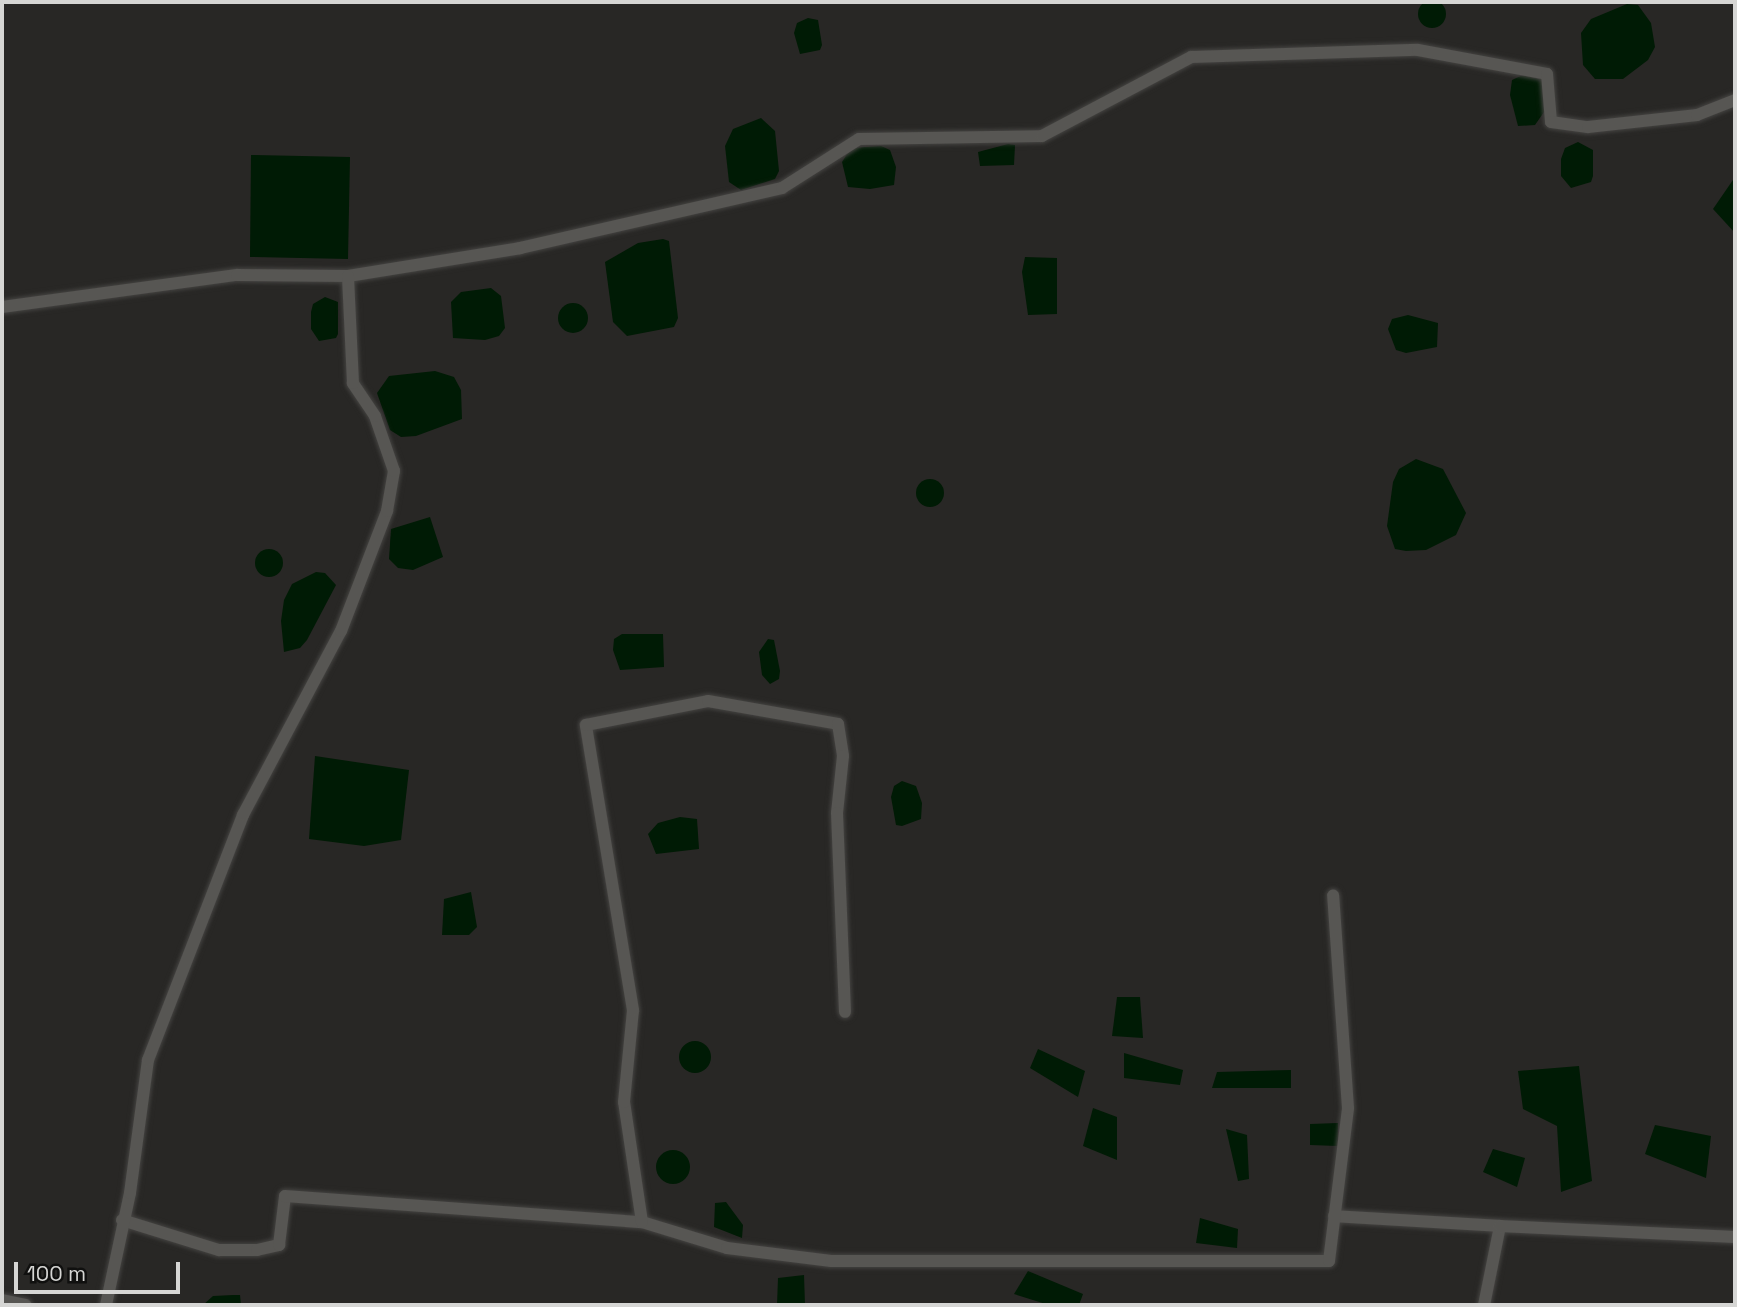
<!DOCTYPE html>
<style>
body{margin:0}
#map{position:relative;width:1737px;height:1307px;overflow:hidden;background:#282725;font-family:"Space Grotesk",sans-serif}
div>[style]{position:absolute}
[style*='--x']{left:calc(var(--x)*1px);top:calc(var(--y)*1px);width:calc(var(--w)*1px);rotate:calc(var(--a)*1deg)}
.water>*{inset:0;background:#001b05}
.round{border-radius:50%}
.roads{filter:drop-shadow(0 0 2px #444341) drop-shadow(0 0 2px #444341)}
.street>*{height:12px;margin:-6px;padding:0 6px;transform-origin:6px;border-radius:6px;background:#575653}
span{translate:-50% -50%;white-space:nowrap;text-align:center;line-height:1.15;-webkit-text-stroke:7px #10100f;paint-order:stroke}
.frame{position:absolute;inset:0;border:4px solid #d6d6d4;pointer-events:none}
.scale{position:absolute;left:14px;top:1262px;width:166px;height:32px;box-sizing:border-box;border:4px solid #d6d6d4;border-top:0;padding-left:9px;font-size:21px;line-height:24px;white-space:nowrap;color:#d6d6d4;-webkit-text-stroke:5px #10100f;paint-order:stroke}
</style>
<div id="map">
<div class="water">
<i class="round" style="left:1418px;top:0;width:28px;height:28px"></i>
<i style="clip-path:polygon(1627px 4px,1638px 5px,1651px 23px,1655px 47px,1648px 60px,1623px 79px,1595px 79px,1583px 65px,1581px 33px,1591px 19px)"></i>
<i style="clip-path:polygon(808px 18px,818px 20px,822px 45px,820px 50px,800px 54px,794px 33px,797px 23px)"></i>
<i style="clip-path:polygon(1523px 75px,1543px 80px,1544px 112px,1535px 125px,1518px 126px,1510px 95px,1512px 80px)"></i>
<i style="clip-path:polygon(761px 118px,775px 131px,779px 171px,775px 179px,741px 190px,729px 182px,725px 146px,733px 129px)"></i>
<i style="clip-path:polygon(1578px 142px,1593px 150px,1593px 176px,1591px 182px,1571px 188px,1561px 176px,1561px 159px,1565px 148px)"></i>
<i style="clip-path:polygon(1008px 144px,1015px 145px,1014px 165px,980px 166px,978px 152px)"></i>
<i style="clip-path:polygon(881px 146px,890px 150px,896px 167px,894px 185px,870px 189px,848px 187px,842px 162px,851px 148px)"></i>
<i style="clip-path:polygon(251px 155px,350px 157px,348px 259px,250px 257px)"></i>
<i style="clip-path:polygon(1735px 177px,1735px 233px,1713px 209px)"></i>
<i style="clip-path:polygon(663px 239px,669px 241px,678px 318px,674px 327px,627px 336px,613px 322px,605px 262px,638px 243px)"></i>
<i style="clip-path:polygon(1025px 257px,1057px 258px,1057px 314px,1028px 315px,1022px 272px)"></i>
<i style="clip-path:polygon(491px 288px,501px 296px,505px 328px,499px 336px,485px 340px,453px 338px,451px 302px,461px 292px)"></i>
<i style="clip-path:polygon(325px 297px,338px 302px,338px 334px,336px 338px,319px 341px,311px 329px,311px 312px,313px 304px)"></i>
<i class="round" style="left:558px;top:303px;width:30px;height:30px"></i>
<i style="clip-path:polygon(1408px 315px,1438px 323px,1437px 347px,1406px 353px,1396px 350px,1388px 329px,1392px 319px)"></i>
<i style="clip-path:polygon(435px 371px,454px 377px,461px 390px,462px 419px,416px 436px,401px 437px,390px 430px,377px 393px,389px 376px)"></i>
<i style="clip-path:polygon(1416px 459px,1443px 469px,1466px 513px,1456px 535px,1426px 550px,1406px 551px,1395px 549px,1387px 526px,1393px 482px,1399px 469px)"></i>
<i class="round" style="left:916px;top:479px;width:28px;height:28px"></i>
<i style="clip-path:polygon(430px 517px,443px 557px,413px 570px,398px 568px,389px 559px,391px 529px)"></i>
<i class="round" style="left:255px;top:549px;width:28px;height:28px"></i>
<i style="clip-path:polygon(316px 572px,325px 573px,336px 585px,307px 640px,300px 648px,284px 652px,281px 621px,284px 600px,292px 584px)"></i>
<i style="clip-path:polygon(622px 634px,663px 634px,664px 667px,620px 670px,613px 650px,614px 639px)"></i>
<i style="clip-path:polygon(768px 639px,774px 640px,780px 671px,779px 679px,770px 684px,762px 675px,759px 652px)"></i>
<i style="clip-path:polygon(315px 756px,409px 770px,401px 840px,364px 846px,309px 839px)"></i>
<i style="clip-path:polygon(902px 781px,916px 786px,922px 803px,921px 819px,902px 826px,896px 825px,891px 797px,894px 786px)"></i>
<i style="clip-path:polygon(680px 817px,697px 819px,699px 849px,656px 854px,648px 834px,658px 823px)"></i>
<i style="clip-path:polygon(471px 892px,477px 927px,469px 935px,442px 935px,444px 899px)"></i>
<i style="clip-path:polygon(1117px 997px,1140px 997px,1143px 1038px,1112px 1036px)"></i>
<i class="round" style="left:679px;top:1041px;width:32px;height:32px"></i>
<i style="clip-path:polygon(1038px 1049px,1085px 1071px,1078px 1097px,1030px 1068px)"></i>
<i style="clip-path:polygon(1124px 1053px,1183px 1070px,1180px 1085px,1124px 1078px)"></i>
<i style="clip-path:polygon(1579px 1066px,1592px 1181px,1561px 1192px,1557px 1126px,1523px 1109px,1518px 1071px)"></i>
<i style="clip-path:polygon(1291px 1070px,1291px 1088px,1212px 1088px,1217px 1072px)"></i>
<i style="clip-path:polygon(1093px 1108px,1117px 1117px,1117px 1160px,1083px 1146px)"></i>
<i style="clip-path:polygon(1338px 1123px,1338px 1146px,1310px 1145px,1310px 1124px)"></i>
<i style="clip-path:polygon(1655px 1125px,1711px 1136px,1706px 1178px,1645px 1154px)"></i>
<i style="clip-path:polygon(1226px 1129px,1247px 1135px,1249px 1179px,1238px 1181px)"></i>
<i style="clip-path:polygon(1493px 1149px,1525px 1158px,1517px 1187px,1483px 1172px)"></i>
<i class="round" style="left:656px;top:1150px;width:34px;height:34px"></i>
<i style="clip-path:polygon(726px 1202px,743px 1225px,742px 1238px,714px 1227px,715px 1203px)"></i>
<i style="clip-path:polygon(1200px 1218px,1238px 1229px,1237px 1248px,1196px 1243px)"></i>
<i style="clip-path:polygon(1028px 1271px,1083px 1294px,1079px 1305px,1049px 1305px,1014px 1294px)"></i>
<i style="clip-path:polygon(804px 1275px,805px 1305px,777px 1305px,778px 1278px)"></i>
<i style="clip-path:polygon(233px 1295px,240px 1295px,241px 1305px,203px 1305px,213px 1296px)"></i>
</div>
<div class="roads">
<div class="street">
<i style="--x:2;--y:307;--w:237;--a:-7.8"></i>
<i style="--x:237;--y:275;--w:111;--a:0.5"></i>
<i style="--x:348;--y:276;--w:174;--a:-9.2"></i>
<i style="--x:520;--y:248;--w:269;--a:-12.9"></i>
<i style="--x:782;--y:188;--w:91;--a:-32.5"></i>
<i style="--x:859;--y:139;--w:183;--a:-0.9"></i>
<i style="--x:1042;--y:136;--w:169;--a:-27.9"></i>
<i style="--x:1191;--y:57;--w:227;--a:-1.8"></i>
<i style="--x:1418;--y:50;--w:131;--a:10.5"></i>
<i style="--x:1547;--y:74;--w:48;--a:85.2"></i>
<i style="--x:1551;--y:122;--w:37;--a:8"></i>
<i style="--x:1588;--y:127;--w:110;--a:-6.3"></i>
<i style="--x:1697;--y:115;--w:41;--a:-21.5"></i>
<i style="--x:1334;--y:1216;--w:166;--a:3.4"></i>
<i style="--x:1500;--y:1226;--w:81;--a:101.4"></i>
<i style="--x:122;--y:1220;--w:102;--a:17.2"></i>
<i style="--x:219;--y:1250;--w:38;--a:0"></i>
<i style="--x:257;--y:1250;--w:23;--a:-13"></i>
<i style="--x:279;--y:1245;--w:49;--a:-83"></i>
<i style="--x:285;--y:1196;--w:358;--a:4.2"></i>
<i style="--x:642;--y:1222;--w:89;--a:17"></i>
<i style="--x:727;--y:1248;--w:105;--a:7.1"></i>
<i style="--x:831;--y:1261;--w:498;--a:0"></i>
<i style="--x:1329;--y:1261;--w:154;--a:-82.9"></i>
<i style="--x:1348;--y:1108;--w:213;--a:-94"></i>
<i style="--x:642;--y:1222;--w:121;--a:-98.5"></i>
<i style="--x:624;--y:1102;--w:92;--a:-84.4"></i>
<i style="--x:633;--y:1010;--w:289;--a:-99.4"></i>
<i style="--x:586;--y:725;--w:124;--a:-11.1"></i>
<i style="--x:708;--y:701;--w:132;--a:10"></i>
<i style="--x:838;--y:724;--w:32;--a:81"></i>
<i style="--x:843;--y:756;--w:57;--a:96"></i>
<i style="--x:837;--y:813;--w:199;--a:87.7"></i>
<i style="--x:1500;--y:1226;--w:235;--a:2.7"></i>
<i style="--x:2;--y:1300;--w:24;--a:12"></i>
<i style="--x:106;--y:1305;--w:115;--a:-77.9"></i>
<i style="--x:130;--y:1193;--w:134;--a:-82.3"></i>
<i style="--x:148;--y:1060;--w:263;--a:-68.8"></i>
<i style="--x:243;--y:815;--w:208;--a:-62"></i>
<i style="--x:341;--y:631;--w:129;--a:-69"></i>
<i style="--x:387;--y:511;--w:41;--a:-80.1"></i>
<i style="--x:394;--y:471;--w:58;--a:-109.1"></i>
<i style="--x:375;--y:416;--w:40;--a:-124"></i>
<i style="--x:353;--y:383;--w:107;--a:-92.7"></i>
</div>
</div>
<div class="frame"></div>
<div class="scale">100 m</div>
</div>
